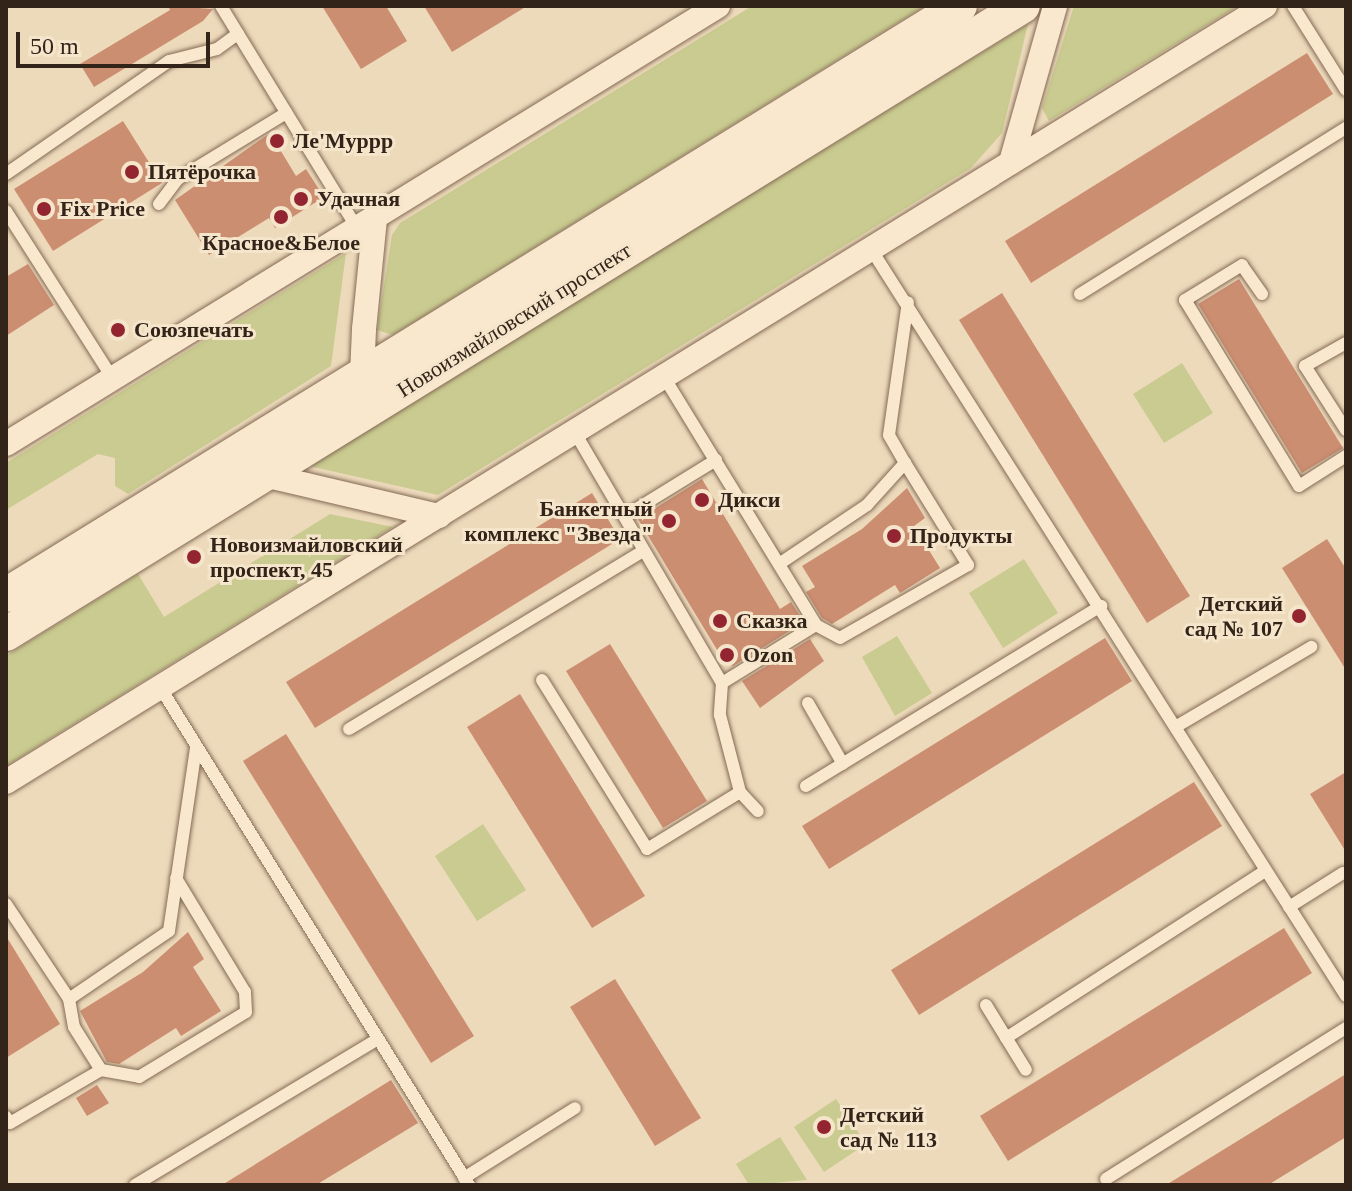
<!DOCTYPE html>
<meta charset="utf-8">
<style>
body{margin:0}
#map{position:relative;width:1352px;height:1191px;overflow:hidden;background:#eddabb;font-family:Georgia,serif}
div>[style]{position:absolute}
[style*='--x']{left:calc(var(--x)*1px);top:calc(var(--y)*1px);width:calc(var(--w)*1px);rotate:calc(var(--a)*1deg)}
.green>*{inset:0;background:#c9cb90}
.building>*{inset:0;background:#cc8e71}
.roads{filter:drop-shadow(0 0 2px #846a55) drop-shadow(0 0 2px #846a55)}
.lane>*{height:12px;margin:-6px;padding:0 6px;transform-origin:6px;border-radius:6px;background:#f9e8ce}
.street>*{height:24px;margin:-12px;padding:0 12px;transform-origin:12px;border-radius:12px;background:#f9e8ce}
.secondary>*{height:34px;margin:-17px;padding:0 17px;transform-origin:17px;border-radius:17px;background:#f9e8ce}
.dots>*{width:22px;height:22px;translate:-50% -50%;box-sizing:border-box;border:4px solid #f5e5cb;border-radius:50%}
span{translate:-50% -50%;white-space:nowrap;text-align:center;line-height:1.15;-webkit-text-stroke:6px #f5e5cb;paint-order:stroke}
.poi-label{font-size:22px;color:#33241a;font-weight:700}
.left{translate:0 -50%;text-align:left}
.right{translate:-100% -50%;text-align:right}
.street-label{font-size:22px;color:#33241a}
.frame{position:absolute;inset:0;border:8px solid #33241a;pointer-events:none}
.scale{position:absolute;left:16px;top:32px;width:194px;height:36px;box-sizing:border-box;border:4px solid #33241a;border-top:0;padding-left:10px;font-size:24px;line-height:28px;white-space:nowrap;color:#33241a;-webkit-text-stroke:6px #f5e5cb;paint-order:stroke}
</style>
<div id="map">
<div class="green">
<i style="clip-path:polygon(752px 6px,925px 6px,393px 335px,377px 330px,392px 235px,400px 223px)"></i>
<i style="clip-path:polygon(1074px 6px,1238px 6px,1049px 121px,1042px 108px)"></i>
<i style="clip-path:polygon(1028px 24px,1002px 133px,971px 168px,438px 495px,309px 466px)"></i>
<i style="clip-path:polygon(346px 253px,331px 366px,128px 494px,115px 486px,115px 458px,98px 454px,6px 510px,6px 463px)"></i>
<i style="clip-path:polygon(1182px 363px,1213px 413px,1164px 443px,1133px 394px)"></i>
<i style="clip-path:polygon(330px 514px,393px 527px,6px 766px,6px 656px,138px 574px,164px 617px)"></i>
<i style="clip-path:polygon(1024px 559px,1058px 613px,1003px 648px,969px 593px)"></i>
<i style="clip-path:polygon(897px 636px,932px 693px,895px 716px,862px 657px)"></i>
<i style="clip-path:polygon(483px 824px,526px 890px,477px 921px,435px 856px)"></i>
<i style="clip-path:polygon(836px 1099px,866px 1144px,824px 1172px,794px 1127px)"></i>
<i style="clip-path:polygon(780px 1137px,807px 1180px,749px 1185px,736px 1164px)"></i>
</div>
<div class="building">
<i style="clip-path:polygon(168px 6px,213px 9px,203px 21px,94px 87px,80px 64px,170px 10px)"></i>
<i style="clip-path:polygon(322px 6px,386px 6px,407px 41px,361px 69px)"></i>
<i style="clip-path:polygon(424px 6px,527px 6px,452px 52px)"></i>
<i style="clip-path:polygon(1307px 53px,1333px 94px,1031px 283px,1005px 241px)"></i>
<i style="clip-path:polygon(123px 121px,162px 183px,53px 251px,14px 189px)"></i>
<i style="clip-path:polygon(270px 133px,296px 176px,306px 169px,324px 197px,275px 228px,269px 218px,209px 255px,175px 200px)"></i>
<i style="clip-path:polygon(28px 264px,54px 305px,6px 336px,6px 277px)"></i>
<i style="clip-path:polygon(1239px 279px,1343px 448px,1302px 473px,1198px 304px)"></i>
<i style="clip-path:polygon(1002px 293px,1190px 596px,1147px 623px,959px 320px)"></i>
<i style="clip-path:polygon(702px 479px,780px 609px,791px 602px,804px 622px,733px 666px,725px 663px,638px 519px)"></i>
<i style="clip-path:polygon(907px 488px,925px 518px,914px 526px,940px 568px,900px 593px,895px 585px,832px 624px,822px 618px,806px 592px,815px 587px,802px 566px,862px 529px)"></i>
<i style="clip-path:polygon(592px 493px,620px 539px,315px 728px,286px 682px)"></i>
<i style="clip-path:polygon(1327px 539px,1346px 569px,1346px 670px,1282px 568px)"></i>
<i style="clip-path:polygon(1105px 638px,1132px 681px,829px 869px,802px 826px)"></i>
<i style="clip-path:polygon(810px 639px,824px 661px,760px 708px,742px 681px)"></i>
<i style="clip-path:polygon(610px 644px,707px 801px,663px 828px,566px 671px)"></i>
<i style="clip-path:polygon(520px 694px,645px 896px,592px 928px,467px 727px)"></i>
<i style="clip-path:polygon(286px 734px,474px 1036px,431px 1063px,243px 761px)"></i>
<i style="clip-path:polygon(1346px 772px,1346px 852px,1310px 794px)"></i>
<i style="clip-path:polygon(1194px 782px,1222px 826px,919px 1015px,891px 970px)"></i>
<i style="clip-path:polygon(1284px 928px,1312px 973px,1008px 1161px,980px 1116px)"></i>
<i style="clip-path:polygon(188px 932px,204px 959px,193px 967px,221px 1011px,181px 1036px,176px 1028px,119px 1064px,107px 1062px,80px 1011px,143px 972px)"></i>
<i style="clip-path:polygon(6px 936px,60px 1024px,6px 1058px)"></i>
<i style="clip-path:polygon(615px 979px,701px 1118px,655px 1146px,570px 1007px)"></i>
<i style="clip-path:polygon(1346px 1074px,1346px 1137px,1268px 1185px,1166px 1185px)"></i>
<i style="clip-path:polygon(391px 1080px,418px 1123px,316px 1185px,222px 1185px)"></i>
<i style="clip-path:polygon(97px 1085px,109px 1103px,87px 1116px,76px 1098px)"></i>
</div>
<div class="roads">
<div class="lane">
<i style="--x:221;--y:6;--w:260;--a:58.5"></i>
<i style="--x:1293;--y:6;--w:99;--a:57.8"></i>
<i style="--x:6;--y:174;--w:198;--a:-34.7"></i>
<i style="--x:169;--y:61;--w:49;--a:-14"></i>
<i style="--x:217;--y:49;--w:26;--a:-36"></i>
<i style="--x:159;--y:204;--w:31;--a:-53"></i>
<i style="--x:178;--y:179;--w:127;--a:-31.4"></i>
<i style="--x:6;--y:211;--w:199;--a:57.5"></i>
<i style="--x:871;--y:249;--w:885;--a:57.55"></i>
<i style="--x:1080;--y:294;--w:314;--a:-32"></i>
<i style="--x:1262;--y:294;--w:35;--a:-125"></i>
<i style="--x:1242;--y:265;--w:67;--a:148.4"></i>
<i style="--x:1185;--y:300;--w:218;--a:58.5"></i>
<i style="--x:1299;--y:486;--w:56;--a:-32.6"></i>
<i style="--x:1346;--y:343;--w:47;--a:150.7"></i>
<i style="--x:1305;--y:366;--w:76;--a:57.4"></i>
<i style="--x:574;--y:431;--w:292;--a:59.6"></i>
<i style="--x:722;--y:683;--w:110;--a:-31.7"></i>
<i style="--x:816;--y:625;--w:291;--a:-121.5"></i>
<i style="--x:905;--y:463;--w:32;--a:-120"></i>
<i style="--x:889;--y:435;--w:134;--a:-81.9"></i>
<i style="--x:625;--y:516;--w:107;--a:-31.6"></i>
<i style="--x:779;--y:564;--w:106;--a:-33.8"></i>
<i style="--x:867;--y:505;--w:57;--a:-47.9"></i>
<i style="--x:905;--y:463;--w:120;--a:58.3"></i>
<i style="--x:968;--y:565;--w:147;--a:150.3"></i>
<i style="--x:840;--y:638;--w:27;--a:-152"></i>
<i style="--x:542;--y:680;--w:199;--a:58.1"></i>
<i style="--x:647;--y:849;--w:109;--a:-31.5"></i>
<i style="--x:722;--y:683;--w:32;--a:94"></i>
<i style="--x:720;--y:715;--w:80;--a:75.4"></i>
<i style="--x:740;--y:792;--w:26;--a:47"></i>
<i style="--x:160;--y:687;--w:586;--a:58.18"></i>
<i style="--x:808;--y:703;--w:70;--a:60.2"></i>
<i style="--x:1177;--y:726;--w:156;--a:-30.5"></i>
<i style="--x:349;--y:729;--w:340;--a:-31.2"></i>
<i style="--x:806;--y:786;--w:346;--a:-31.4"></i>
<i style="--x:6;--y:904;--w:114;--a:56.4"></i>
<i style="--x:69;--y:999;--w:121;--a:-34.2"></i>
<i style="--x:169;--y:931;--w:184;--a:-81.6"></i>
<i style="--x:1289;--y:907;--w:64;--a:-32.2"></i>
<i style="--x:69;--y:999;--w:28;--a:80"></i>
<i style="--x:74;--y:1027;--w:51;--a:57.9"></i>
<i style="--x:986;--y:1005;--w:76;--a:58.4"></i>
<i style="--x:1006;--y:1038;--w:308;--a:-32.8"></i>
<i style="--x:6;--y:1117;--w:7;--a:56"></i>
<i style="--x:10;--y:1123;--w:105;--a:-30.2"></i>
<i style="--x:101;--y:1070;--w:39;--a:10"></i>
<i style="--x:139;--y:1077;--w:125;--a:-31.3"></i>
<i style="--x:246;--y:1012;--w:20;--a:-93"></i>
<i style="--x:245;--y:992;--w:133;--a:-121.2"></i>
<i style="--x:464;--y:1178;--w:131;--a:-32.2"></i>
<i style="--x:1106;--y:1179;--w:284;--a:-32.2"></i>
<i style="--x:135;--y:1185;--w:283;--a:-31"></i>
</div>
<div class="street">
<i style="--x:1011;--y:162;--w:162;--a:-74.2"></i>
<i style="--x:368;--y:385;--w:12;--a:-121"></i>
<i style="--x:362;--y:375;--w:46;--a:-87.5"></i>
<i style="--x:364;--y:329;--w:112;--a:-84.3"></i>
<i style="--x:6;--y:444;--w:836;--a:-31.6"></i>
<i style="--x:259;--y:467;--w:9;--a:58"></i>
<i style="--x:264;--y:475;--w:180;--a:13.2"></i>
<i style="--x:6;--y:782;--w:1479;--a:-31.65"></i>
</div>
<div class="secondary">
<i style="--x:6;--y:595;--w:1121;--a:-31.69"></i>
<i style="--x:6;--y:634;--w:1195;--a:-31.7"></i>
</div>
</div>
<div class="dots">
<i style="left:277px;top:141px;background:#932530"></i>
<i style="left:132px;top:172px;background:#932530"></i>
<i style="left:301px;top:199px;background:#932530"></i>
<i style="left:44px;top:209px;background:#932530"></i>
<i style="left:281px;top:217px;background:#932530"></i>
<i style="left:118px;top:330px;background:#932530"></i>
<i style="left:702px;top:500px;background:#932530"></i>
<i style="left:669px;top:521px;background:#932530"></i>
<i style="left:894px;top:536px;background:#932530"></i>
<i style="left:194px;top:557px;background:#932530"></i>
<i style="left:1299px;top:616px;background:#932530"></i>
<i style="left:720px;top:621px;background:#932530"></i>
<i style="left:727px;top:655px;background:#932530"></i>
<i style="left:824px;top:1127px;background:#932530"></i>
</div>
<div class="poi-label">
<span class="left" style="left:293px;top:141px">Ле'Муррр</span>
<span class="left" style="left:148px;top:172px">Пятёрочка</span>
<span class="left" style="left:317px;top:199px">Удачная</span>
<span class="left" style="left:60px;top:209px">Fix Price</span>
<span style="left:281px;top:243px">Красное&amp;Белое</span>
<span class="left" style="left:134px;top:330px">Союзпечать</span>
<span class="left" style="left:718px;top:500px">Дикси</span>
<span class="right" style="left:653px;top:521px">Банкетный<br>комплекс "Звезда"</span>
<span class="left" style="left:910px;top:536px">Продукты</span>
<span class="left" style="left:210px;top:557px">Новоизмайловский<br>проспект, 45</span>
<span class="right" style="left:1283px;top:616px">Детский<br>сад № 107</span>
<span class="left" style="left:736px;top:621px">Сказка</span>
<span class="left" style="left:743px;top:655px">Ozon</span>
<span class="left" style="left:840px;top:1127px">Детский<br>сад № 113</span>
</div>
<div class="street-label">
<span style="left:514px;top:320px;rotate:-32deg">Новоизмайловский проспект</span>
</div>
<div class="frame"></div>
<div class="scale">50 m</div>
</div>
